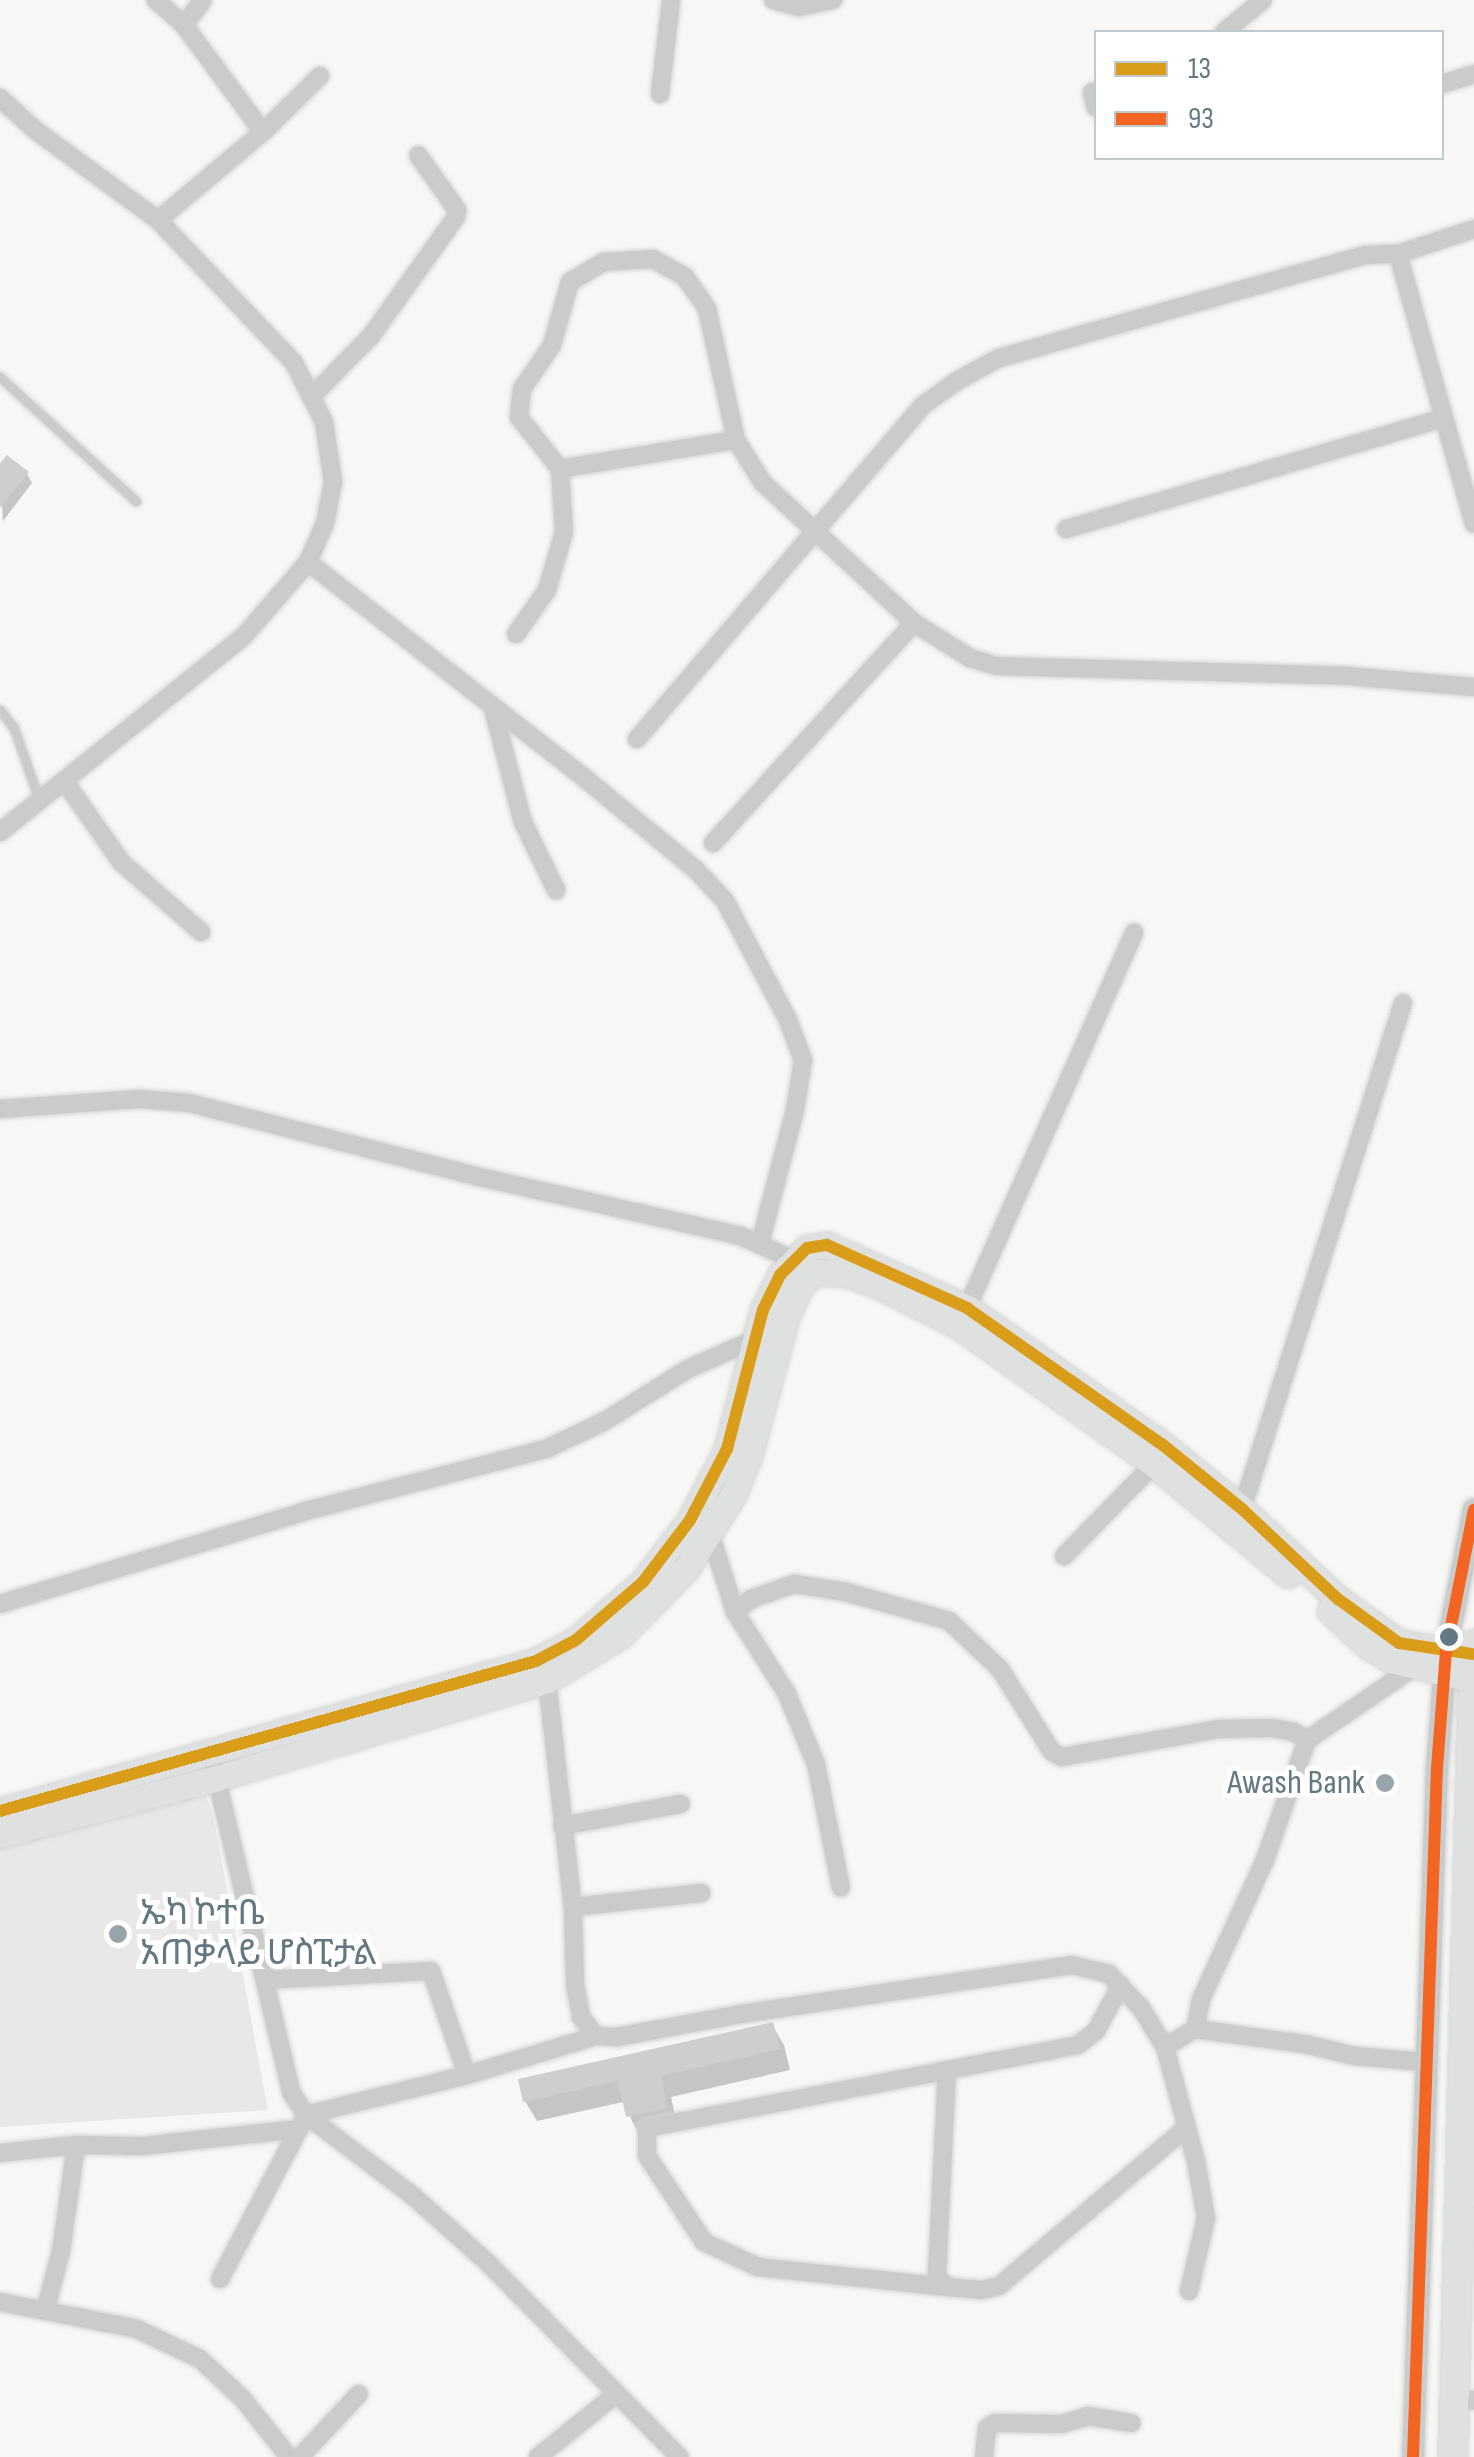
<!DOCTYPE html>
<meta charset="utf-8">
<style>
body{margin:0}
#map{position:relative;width:1474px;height:2457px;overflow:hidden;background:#f7f7f6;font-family:"Sofia Sans Condensed","Noto Sans Ethiopic",sans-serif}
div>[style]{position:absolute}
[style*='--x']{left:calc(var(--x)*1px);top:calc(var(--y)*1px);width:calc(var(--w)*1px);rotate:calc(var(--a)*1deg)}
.built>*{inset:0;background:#e7e8e7}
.shadow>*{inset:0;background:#0003}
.building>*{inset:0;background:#cdcfcf}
.roads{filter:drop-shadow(0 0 2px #d3d4d4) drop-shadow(0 0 2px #d3d4d4)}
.service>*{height:9px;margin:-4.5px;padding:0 4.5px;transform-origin:4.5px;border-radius:4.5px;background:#cacccc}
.minor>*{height:18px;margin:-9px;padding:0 9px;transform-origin:9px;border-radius:9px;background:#cacccc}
.tertiary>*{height:22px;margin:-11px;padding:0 11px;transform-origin:11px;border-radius:11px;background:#cacccc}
.secondary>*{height:25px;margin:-12.5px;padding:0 12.5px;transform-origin:12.5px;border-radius:12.5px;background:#dfe0e0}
.primary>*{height:28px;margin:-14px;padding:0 14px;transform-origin:14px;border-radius:14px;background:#dfe0e0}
.bus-1>*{height:12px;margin:-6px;padding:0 6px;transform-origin:6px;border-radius:6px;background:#d99d1a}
.bus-2>*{height:12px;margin:-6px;padding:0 6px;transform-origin:6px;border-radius:6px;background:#f26522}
.dots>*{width:28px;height:28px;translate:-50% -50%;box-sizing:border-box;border:5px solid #fff;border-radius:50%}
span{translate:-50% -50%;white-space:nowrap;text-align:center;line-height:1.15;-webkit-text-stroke:10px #fff;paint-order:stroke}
.poi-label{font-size:35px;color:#637880}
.right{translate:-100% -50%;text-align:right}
.left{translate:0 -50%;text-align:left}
.legend{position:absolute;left:1094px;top:30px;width:350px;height:130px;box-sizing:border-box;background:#fff;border:2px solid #c1c9cc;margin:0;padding:12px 18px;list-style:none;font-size:30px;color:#637880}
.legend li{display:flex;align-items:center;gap:20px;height:50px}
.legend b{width:50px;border:2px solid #c1c9cc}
</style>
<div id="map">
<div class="built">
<i style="clip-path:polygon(204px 1790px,213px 1815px,268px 2110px,0 2127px,0 1848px)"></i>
</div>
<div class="shadow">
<i style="clip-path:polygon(0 467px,27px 474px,32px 483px,3px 521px)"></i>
<i style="clip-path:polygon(772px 2025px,784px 2045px,790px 2070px,671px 2097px,678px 2128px,640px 2137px,623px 2102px,537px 2121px,525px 2101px)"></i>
</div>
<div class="building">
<i style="clip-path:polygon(7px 455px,29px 472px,0 508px,0 463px)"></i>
<i style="clip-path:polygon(773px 2022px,780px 2049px,661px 2076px,668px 2108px,626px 2117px,618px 2081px,523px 2102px,518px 2079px)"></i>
</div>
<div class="roads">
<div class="service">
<i style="--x:0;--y:377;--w:184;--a:42.4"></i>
<i style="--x:0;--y:710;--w:23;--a:52"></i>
<i style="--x:14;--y:728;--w:76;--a:70.9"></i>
</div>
<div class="minor">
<i style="--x:156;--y:0;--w:38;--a:42"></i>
<i style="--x:184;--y:25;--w:133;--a:53.6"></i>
<i style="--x:773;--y:0;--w:27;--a:15"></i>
<i style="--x:799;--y:7;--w:35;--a:-12"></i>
<i style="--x:184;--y:25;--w:31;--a:-53"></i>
<i style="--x:1224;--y:32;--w:50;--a:-39.4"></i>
<i style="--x:1442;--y:84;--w:34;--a:-17"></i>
<i style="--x:1092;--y:92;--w:16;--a:76"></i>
<i style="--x:660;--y:94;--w:95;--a:-83.3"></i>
<i style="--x:0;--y:98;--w:47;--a:42.4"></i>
<i style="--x:35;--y:130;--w:152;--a:36.2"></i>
<i style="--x:158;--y:220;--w:197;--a:46.4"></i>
<i style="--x:294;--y:363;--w:66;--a:63"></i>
<i style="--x:324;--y:422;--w:61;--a:81.5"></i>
<i style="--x:333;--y:482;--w:42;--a:101"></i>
<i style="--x:325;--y:523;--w:43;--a:113.6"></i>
<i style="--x:308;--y:562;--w:98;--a:130.9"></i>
<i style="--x:244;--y:636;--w:313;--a:141.2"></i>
<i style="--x:158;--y:220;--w:137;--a:-40"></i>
<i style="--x:263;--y:132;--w:80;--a:-44.5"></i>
<i style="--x:1398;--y:254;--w:80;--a:-18.2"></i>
<i style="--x:313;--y:395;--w:83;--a:-45.5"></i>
<i style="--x:371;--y:336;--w:146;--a:-54.5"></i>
<i style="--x:456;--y:217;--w:7;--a:-82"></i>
<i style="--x:457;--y:210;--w:67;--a:-125.3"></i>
<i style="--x:560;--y:469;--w:178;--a:-9.4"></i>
<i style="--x:1066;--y:529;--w:392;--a:-16.4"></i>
<i style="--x:308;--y:562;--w:354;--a:38"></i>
<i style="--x:587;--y:780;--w:141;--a:39.5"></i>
<i style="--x:696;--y:870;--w:42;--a:46.9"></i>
<i style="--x:725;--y:901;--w:135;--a:62.1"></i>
<i style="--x:788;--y:1020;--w:43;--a:69.4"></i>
<i style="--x:803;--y:1060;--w:51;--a:99.1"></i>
<i style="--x:795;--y:1110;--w:138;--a:104.7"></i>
<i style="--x:516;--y:634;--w:54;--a:-54.8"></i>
<i style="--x:547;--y:590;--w:60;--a:-73.7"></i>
<i style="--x:564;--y:532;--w:63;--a:-93.6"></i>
<i style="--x:560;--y:469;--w:66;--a:-128.3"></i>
<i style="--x:519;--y:417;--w:28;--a:-84"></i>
<i style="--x:522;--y:389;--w:53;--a:-55.7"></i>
<i style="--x:552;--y:345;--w:66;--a:-74.1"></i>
<i style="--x:570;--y:282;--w:39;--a:-31"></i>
<i style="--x:603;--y:262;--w:50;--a:-3.4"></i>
<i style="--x:653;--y:259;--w:37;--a:29"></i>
<i style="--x:685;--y:277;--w:39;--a:55"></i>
<i style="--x:707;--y:309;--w:134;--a:77.5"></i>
<i style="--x:736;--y:440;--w:51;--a:57.9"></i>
<i style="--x:763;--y:483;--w:206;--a:42.8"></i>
<i style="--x:492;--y:705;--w:121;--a:75.2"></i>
<i style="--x:523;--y:822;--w:76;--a:64.1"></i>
<i style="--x:637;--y:739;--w:438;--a:-49.4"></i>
<i style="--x:922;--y:406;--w:43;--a:-35.5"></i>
<i style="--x:957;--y:381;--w:48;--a:-28.7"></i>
<i style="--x:999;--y:358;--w:380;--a:-15.7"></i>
<i style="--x:1365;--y:255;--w:33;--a:-2"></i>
<i style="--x:1398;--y:254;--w:280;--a:74.3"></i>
<i style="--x:65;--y:782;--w:99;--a:54.9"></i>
<i style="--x:122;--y:863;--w:105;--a:41.1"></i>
<i style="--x:713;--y:843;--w:298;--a:-47.6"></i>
<i style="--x:914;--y:623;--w:66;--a:32"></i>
<i style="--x:970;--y:658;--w:27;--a:17"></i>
<i style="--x:996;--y:666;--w:351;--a:1.6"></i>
<i style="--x:1347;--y:676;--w:127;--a:5"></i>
<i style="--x:0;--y:1109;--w:140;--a:-4.1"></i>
<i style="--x:140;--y:1099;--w:49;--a:4.7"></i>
<i style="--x:189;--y:1103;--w:295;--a:14.3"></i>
<i style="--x:475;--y:1176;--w:273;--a:12.7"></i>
<i style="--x:741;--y:1236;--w:67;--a:24.7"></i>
<i style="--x:967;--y:1308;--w:411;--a:-66"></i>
<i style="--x:1242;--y:1509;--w:531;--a:-72.35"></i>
<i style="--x:710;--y:1533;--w:83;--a:72.4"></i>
<i style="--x:735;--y:1612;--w:97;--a:57.6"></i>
<i style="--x:787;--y:1694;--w:76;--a:67.5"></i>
<i style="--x:816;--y:1764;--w:126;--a:78.6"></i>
<i style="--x:1064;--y:1556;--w:129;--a:-45.6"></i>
<i style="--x:0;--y:1604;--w:316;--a:-16.9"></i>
<i style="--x:302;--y:1512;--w:252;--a:-14.5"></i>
<i style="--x:546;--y:1449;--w:65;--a:-25.4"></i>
<i style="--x:605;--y:1421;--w:98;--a:-32.1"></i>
<i style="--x:688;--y:1369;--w:73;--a:-24.1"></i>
<i style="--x:735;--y:1612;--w:21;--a:-39"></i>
<i style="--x:751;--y:1599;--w:46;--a:-19.2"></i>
<i style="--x:794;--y:1584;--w:53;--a:8.7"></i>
<i style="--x:846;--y:1592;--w:107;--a:15.7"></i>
<i style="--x:949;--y:1621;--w:70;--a:43.3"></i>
<i style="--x:1000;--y:1669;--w:98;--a:57.9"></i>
<i style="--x:1052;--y:1752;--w:11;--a:27"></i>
<i style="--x:1062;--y:1757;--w:158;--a:-10.2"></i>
<i style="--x:1217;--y:1729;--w:55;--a:-1"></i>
<i style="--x:1272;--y:1728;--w:22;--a:10"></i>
<i style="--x:1294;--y:1732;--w:15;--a:32"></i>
<i style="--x:1307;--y:1740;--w:127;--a:109.3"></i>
<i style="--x:1265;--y:1860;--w:153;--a:114.7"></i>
<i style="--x:1201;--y:1999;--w:31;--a:101"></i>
<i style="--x:547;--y:1680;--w:228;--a:83.5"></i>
<i style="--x:573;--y:1907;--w:78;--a:88.5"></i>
<i style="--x:575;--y:1985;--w:33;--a:79"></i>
<i style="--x:581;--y:2017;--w:24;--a:52"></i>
<i style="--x:596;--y:2036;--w:21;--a:3"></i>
<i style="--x:617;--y:2037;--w:126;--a:-10.5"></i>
<i style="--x:741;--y:2014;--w:334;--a:-8.4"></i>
<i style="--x:1071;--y:1965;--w:39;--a:13"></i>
<i style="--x:1109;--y:1974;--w:47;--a:46.7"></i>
<i style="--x:1141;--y:2008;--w:46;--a:58.4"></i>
<i style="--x:1165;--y:2047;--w:35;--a:-31"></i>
<i style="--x:1195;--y:2029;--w:111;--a:7.8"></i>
<i style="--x:1305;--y:2044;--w:51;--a:13.5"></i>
<i style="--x:1355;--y:2056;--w:69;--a:5"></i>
<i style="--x:1307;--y:1740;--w:128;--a:-34.2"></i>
<i style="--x:211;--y:1755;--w:346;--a:76.6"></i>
<i style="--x:291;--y:2092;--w:27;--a:57"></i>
<i style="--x:306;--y:2115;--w:134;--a:37.1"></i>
<i style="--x:413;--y:2196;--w:99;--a:41.7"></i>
<i style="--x:487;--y:2262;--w:274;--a:45.4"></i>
<i style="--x:562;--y:1826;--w:121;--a:-10.5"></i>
<i style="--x:573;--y:1907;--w:129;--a:-6.2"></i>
<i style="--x:265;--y:1980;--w:166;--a:-3.1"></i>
<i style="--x:431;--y:1971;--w:110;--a:70.9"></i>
<i style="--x:1165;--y:2047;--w:118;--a:74.8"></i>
<i style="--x:1196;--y:2161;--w:58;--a:80"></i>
<i style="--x:1206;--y:2218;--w:75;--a:103.1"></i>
<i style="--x:947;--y:2070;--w:207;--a:92.8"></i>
<i style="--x:937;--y:2277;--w:14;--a:45"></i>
<i style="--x:947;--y:2287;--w:35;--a:5"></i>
<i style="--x:982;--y:2290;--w:17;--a:-13"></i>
<i style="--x:999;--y:2286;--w:245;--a:-40.2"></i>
<i style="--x:0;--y:2153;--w:76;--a:-6"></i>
<i style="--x:76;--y:2145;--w:66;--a:0.9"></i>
<i style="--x:142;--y:2146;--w:158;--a:-6.2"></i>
<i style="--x:220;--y:2279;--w:185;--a:-62.3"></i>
<i style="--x:306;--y:2115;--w:166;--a:-14"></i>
<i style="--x:467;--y:2075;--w:135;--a:-16.8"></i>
<i style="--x:947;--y:2287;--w:190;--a:-174"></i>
<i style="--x:758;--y:2267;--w:60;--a:-155.2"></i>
<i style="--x:704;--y:2242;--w:103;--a:-123.5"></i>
<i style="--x:647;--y:2156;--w:28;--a:-90"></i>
<i style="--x:647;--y:2128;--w:439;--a:-10.9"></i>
<i style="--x:1078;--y:2045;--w:23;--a:-38"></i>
<i style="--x:1096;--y:2031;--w:52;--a:-61.5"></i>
<i style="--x:0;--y:2302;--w:140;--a:11.1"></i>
<i style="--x:137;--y:2329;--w:70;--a:25.5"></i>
<i style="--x:200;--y:2359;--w:57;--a:42.9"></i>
<i style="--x:242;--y:2398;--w:75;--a:51.5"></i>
<i style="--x:46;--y:2308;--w:59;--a:-75.3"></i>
<i style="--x:61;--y:2251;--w:107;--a:-81.9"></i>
<i style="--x:1453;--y:2402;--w:21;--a:-5"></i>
<i style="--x:300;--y:2457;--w:86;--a:-46.9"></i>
<i style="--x:538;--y:2457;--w:100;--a:-38.9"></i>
<i style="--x:984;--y:2457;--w:29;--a:-84"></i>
<i style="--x:987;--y:2428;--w:9;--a:-32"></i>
<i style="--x:995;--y:2423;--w:67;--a:0.9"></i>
<i style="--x:1062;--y:2424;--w:27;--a:-17"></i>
<i style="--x:1088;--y:2416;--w:44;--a:9.2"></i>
</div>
<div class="tertiary">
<i style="--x:1413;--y:2457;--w:689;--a:-88.01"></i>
<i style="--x:1437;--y:1768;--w:117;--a:-85.6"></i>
<i style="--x:1446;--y:1651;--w:144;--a:-78.8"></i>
</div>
<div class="secondary">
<i style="--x:1330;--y:1611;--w:52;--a:42.6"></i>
<i style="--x:1368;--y:1646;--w:27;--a:31"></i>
<i style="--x:1391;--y:1660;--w:81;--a:13.5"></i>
<i style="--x:0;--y:1811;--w:557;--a:-15.63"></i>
<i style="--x:536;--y:1661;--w:45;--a:-27.7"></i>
<i style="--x:576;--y:1640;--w:89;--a:-40.9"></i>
<i style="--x:643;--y:1582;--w:78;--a:-52.8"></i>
<i style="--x:690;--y:1520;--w:80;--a:-62.5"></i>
<i style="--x:727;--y:1449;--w:144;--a:-75.5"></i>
<i style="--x:763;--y:1310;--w:39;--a:-64"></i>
<i style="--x:780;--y:1275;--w:38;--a:-45"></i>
<i style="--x:807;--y:1248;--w:20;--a:-9"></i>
<i style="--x:827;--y:1245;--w:154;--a:24.2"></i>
<i style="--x:967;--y:1308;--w:239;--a:35"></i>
<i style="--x:1163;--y:1445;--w:102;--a:39"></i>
<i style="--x:1242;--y:1509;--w:132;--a:43.2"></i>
<i style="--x:1338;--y:1599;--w:75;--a:35.8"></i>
<i style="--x:1399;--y:1643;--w:75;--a:8.5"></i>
<i style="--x:0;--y:1835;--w:224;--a:-14.7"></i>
<i style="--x:217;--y:1778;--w:344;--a:-16.5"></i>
<i style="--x:547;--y:1680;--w:87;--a:-31.3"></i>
<i style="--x:621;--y:1635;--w:93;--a:-45.4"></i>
<i style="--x:686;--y:1569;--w:88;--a:-57.6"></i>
<i style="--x:733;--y:1495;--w:42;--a:-67.7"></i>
<i style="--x:749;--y:1456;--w:143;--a:-75"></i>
<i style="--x:786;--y:1318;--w:36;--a:-66"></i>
<i style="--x:801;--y:1285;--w:19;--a:-43"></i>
<i style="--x:815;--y:1272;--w:33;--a:3"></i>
<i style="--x:848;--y:1274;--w:34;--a:21"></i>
<i style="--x:880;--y:1286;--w:89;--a:26.9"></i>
<i style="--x:959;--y:1326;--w:239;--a:35.3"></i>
<i style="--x:1154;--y:1464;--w:174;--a:39.6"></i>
</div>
<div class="primary">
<i style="--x:1453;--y:2457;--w:813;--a:-88.52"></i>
</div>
</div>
<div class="bus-1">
<i style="--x:0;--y:1811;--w:557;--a:-15.63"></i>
<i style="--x:536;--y:1661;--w:45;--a:-27.7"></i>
<i style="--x:576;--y:1640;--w:89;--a:-40.9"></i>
<i style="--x:643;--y:1582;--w:78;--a:-52.8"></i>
<i style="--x:690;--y:1520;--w:80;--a:-62.5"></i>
<i style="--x:727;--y:1449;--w:144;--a:-75.5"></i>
<i style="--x:763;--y:1310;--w:39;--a:-64"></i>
<i style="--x:780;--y:1275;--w:38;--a:-45"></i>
<i style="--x:807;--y:1248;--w:20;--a:-9"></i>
<i style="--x:827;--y:1245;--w:154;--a:24.2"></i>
<i style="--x:967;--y:1308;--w:239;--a:35"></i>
<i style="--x:1163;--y:1445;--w:102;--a:39"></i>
<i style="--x:1242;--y:1509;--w:132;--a:43.2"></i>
<i style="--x:1338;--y:1599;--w:75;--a:35.8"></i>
<i style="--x:1399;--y:1643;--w:75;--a:8.5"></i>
</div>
<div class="bus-2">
<i style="--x:1413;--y:2457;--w:689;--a:-88.01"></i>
<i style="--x:1437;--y:1768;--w:117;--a:-85.6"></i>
<i style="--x:1446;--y:1651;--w:144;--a:-78.8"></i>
</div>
<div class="dots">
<i style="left:1449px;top:1637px;background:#637880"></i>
<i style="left:1385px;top:1783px;background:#97a4a9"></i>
<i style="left:118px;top:1934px;background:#97a4a9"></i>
</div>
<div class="poi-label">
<span class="right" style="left:1365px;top:1783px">Awash Bank</span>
<span class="left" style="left:140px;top:1934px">ኤካ ኮተቤ<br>አጠቃላይ ሆስፒታል</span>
</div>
<ul class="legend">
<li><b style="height:12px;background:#d99d1a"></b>13</li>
<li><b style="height:12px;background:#f26522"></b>93</li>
</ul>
</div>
